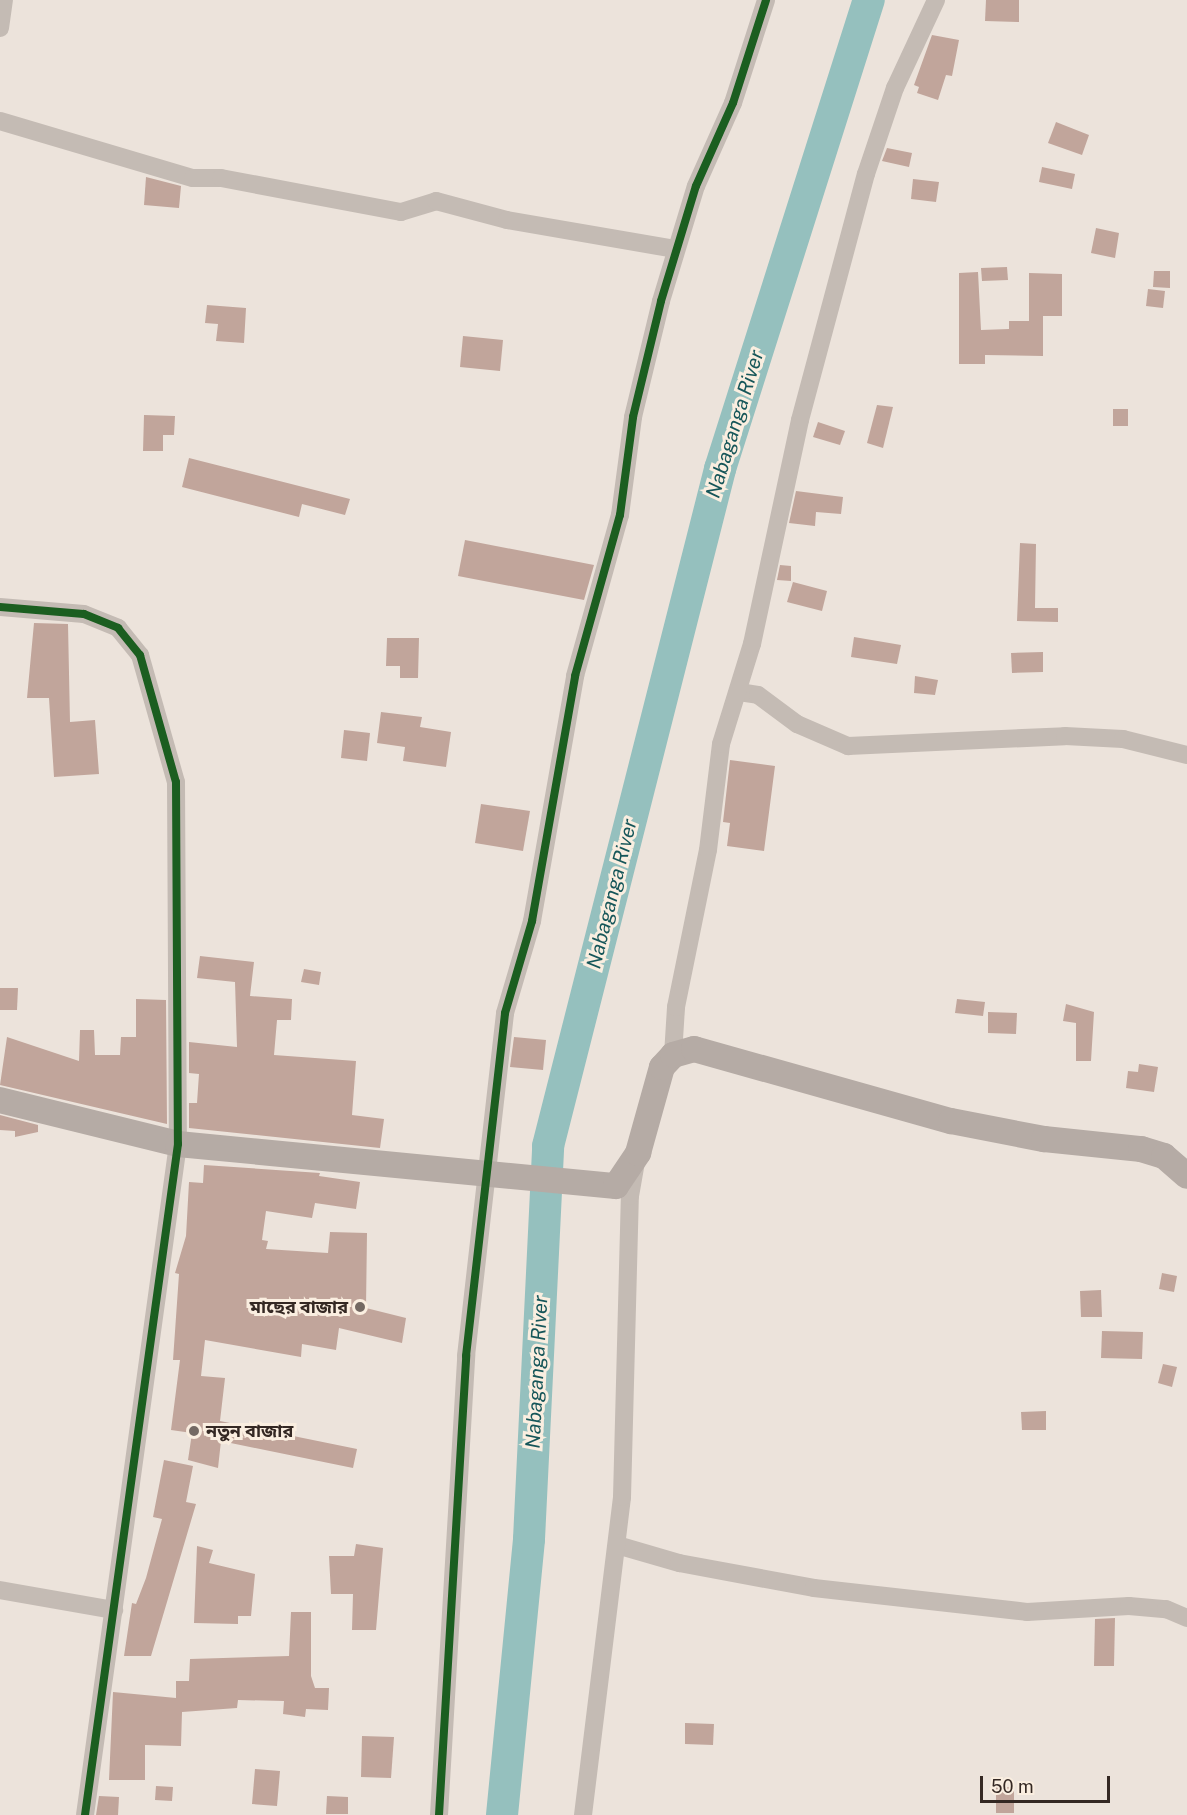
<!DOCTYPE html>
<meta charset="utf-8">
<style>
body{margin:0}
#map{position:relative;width:1187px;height:1815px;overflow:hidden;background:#ece3db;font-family:"Public Sans","Noto Sans Bengali",sans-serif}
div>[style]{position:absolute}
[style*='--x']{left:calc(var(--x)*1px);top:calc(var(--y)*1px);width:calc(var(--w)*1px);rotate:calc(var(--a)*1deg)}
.river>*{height:32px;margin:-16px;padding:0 16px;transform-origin:16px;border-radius:16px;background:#95c0be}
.building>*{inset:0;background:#c1a59b}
.street>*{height:18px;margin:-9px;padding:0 9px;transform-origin:9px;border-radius:9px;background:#c4bbb4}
.secondary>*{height:26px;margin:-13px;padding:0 13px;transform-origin:13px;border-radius:13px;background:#b5aba5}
.cycleway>*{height:8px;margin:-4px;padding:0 4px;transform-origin:4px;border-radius:4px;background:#1b5e20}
.dots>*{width:16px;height:16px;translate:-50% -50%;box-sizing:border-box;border:3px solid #faeee0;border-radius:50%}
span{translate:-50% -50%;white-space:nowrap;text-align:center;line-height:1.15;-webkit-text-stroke:6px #faeee0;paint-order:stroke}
.poi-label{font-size:18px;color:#342823;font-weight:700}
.right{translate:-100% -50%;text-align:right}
.left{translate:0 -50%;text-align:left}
.water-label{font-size:20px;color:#165659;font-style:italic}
.scale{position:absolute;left:980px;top:1776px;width:130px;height:27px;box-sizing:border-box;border:3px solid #342823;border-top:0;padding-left:8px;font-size:18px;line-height:21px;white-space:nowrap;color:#342823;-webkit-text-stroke:4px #faeee0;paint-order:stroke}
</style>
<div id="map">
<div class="river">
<i style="--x:502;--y:1815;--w:277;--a:-84.4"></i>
<i style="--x:529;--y:1539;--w:393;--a:-87.2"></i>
<i style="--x:548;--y:1146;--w:699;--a:-75.74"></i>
<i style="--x:720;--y:469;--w:492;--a:-72.4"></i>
</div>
<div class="building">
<i style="clip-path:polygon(986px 0,1019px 0,1019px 22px,985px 21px)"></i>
<i style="clip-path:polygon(932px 35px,959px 40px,952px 76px,946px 75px,938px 100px,917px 93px,919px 87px,914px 85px)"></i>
<i style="clip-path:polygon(1056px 122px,1089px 135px,1082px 155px,1048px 143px)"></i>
<i style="clip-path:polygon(887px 148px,912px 153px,909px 167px,882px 161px)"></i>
<i style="clip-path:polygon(1042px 167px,1075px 174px,1072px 189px,1039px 182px)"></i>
<i style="clip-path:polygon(146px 177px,181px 186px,179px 208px,144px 205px)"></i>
<i style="clip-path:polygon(913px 179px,939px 182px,936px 202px,911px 199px)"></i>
<i style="clip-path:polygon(1096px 228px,1119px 233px,1115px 258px,1091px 253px)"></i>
<i style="clip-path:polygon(1007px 267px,1008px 280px,982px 281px,981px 268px)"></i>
<i style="clip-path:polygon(1154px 271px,1170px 271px,1170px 288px,1153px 287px)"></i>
<i style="clip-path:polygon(978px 272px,981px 330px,1009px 329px,1009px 321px,1029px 321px,1029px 273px,1062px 274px,1062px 316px,1043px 316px,1043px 356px,985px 355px,985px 364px,959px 364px,959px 273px)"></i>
<i style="clip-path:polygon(1148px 289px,1165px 291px,1163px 308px,1146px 306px)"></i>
<i style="clip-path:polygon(207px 305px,246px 308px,244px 343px,216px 341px,218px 324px,205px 323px)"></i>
<i style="clip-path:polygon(463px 336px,503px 340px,500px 371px,460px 367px)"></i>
<i style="clip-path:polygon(877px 405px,893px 407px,883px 448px,867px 443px)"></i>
<i style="clip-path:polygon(1113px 409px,1128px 409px,1128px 426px,1113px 426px)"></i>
<i style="clip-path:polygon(144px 415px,175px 416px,174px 435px,163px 435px,163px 451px,143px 451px)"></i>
<i style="clip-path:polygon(818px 422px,845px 431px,840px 445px,813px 437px)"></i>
<i style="clip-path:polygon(189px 458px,350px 499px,345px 515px,302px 504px,299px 517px,182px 487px)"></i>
<i style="clip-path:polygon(796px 491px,843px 497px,841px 514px,816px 512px,815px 526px,789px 523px)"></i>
<i style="clip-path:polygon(465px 540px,594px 565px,584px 600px,458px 576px)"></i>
<i style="clip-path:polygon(1020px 543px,1036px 544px,1035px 608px,1058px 608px,1058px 622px,1017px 621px)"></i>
<i style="clip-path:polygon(780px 565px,791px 566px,791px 581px,777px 580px)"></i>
<i style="clip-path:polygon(793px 582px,827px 591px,822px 611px,787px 602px)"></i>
<i style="clip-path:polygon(34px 623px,68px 624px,70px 722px,95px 720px,99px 774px,54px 777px,49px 698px,27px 698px)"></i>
<i style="clip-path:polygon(854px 637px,901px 645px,897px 664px,851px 657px)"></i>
<i style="clip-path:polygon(387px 638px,419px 638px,418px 678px,400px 678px,400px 666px,386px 666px)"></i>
<i style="clip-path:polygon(1043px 652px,1043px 672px,1012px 673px,1011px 653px)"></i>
<i style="clip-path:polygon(915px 676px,938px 680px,935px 695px,914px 693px)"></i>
<i style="clip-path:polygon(381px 712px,422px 717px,420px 727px,451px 732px,446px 767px,403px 761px,405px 747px,377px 743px)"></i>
<i style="clip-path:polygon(344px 730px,370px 733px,367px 761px,341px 758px)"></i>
<i style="clip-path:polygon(730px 760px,775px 766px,764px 851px,727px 846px,730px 823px,723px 822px)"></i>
<i style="clip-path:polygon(481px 804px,530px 811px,523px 851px,475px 843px)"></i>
<i style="clip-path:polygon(200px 956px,254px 962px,250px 996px,292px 999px,291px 1020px,277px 1020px,274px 1055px,356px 1061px,352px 1115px,384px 1119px,380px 1148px,189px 1128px,189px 1103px,197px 1103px,199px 1074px,189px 1073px,189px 1042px,237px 1047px,235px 982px,197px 978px)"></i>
<i style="clip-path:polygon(304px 969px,321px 972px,319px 985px,301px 982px)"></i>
<i style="clip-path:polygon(0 988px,18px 988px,17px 1010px,0 1010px)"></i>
<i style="clip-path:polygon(136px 999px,166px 1000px,167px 1124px,0 1085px,7px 1037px,79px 1061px,80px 1030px,94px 1030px,95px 1055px,120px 1055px,121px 1037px,136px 1037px)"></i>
<i style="clip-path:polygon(957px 999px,985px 1002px,983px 1016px,955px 1013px)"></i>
<i style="clip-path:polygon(1066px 1004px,1094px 1012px,1091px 1061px,1076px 1061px,1076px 1023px,1063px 1021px)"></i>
<i style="clip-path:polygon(988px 1012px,1017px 1013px,1016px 1034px,988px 1033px)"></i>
<i style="clip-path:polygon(514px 1037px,546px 1040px,543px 1070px,510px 1067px)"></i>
<i style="clip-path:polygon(1139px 1064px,1158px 1067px,1154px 1092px,1126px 1088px,1128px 1071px,1138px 1072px)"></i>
<i style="clip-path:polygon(0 1115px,38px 1125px,38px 1132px,15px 1137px,15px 1131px,0 1130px)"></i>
<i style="clip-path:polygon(204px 1165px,320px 1173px,319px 1176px,360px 1182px,356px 1209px,315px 1203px,312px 1218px,266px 1211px,262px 1240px,268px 1241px,266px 1249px,328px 1253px,330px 1232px,367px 1233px,366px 1308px,406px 1318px,402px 1343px,339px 1328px,336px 1350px,302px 1344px,301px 1357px,205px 1340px,201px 1376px,225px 1378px,220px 1421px,357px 1449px,353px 1468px,221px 1441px,218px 1468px,188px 1460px,192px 1433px,171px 1430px,180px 1360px,173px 1360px,179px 1274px,175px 1273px,186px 1236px,189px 1182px,203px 1183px)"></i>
<i style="clip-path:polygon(1162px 1273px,1177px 1276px,1174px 1292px,1159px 1289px)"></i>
<i style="clip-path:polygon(1101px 1290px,1102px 1317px,1081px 1317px,1080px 1291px)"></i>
<i style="clip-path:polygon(1102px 1331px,1143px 1332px,1142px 1359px,1101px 1358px)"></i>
<i style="clip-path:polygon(1163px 1364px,1177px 1367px,1172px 1387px,1158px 1383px)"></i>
<i style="clip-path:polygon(1046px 1411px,1046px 1430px,1022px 1430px,1021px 1412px)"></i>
<i style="clip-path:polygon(164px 1460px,193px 1466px,186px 1502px,196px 1504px,151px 1656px,124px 1656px,132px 1603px,136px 1604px,146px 1578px,162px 1519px,153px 1517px)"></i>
<i style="clip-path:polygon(356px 1544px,383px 1548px,376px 1630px,352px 1630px,353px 1594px,331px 1594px,329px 1556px,354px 1556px)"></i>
<i style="clip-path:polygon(197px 1546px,213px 1550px,209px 1563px,255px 1574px,251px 1616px,238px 1616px,238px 1624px,194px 1623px)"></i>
<i style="clip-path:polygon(291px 1612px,311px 1612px,311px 1676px,315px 1688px,329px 1688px,328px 1710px,306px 1709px,305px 1717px,283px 1714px,284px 1701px,238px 1700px,237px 1708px,182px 1712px,181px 1746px,145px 1745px,145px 1780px,109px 1780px,113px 1692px,176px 1698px,176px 1681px,189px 1681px,190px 1659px,289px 1656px)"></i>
<i style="clip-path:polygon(1115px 1618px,1114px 1666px,1094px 1666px,1095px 1619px)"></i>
<i style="clip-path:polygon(685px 1723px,714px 1724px,713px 1745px,685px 1744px)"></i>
<i style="clip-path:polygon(362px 1736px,394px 1737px,391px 1778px,361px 1777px)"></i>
<i style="clip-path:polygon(255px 1769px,280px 1771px,277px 1806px,252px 1804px)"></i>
<i style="clip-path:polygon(156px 1786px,173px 1787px,172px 1801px,155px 1800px)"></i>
<i style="clip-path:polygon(996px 1787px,1014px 1787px,1014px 1813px,996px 1813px)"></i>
<i style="clip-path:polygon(99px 1796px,119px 1797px,118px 1815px,96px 1815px)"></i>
<i style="clip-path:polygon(327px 1796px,348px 1797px,348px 1814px,326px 1814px)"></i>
</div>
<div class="street">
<i style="--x:0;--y:28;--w:28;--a:-82"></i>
<i style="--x:0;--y:121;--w:201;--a:16.5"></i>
<i style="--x:193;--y:178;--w:28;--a:0"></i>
<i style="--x:221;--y:178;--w:183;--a:10.7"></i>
<i style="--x:401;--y:212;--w:37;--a:-17"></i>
<i style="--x:436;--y:201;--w:73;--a:15"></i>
<i style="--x:507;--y:220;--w:170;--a:9.8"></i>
<i style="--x:0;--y:607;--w:84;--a:4.8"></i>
<i style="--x:84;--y:614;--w:37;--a:22"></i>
<i style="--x:118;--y:628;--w:35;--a:51"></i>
<i style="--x:140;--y:655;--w:132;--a:74.2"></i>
<i style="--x:176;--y:782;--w:362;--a:89.7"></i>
<i style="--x:178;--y:1144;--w:677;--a:97.89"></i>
<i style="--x:739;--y:692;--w:19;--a:9"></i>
<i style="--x:758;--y:695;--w:49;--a:36.6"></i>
<i style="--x:797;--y:724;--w:56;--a:23.3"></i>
<i style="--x:848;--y:746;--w:217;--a:-2.6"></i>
<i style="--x:1065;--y:736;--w:58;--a:3"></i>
<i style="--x:1123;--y:739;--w:66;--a:14"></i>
<i style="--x:673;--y:1055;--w:48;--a:-86.4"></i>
<i style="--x:676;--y:1007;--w:160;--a:-78.5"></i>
<i style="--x:708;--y:850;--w:107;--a:-83"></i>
<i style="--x:721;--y:744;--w:105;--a:-72.8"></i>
<i style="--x:752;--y:644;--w:229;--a:-77.9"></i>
<i style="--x:800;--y:420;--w:255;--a:-75"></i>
<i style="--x:866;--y:174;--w:91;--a:-71.4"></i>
<i style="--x:895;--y:88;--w:97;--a:-65"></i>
<i style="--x:617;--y:1545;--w:65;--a:16.2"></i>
<i style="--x:679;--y:1563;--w:137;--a:10.5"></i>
<i style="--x:814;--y:1588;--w:214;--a:6.4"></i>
<i style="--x:1027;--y:1612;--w:102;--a:-3.4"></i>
<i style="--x:1129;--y:1606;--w:37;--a:5"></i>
<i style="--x:1166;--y:1609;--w:23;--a:23"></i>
<i style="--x:0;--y:1590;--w:116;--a:10"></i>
<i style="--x:439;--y:1815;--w:460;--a:-86.6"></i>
<i style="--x:466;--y:1356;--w:345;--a:-83.5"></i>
<i style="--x:505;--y:1013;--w:96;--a:-73.6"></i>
<i style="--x:532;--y:921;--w:249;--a:-80"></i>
<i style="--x:575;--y:676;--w:167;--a:-74.4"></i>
<i style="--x:620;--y:515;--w:99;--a:-82.4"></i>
<i style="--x:633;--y:417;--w:119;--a:-76.4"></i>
<i style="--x:661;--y:301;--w:120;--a:-73.1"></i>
<i style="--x:696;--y:186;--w:91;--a:-66"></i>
<i style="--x:733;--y:103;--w:108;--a:-72.2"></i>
<i style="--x:583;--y:1815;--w:320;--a:-83"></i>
<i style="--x:622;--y:1497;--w:301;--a:-88.5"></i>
<i style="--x:630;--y:1196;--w:34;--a:-80"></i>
</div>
<div class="secondary">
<i style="--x:0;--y:1100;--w:183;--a:13.9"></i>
<i style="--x:178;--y:1144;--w:440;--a:5.5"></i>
<i style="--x:616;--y:1186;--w:40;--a:-56"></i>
<i style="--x:638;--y:1153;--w:89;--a:-74.4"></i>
<i style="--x:662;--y:1067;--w:16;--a:-47"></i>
<i style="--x:673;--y:1055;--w:22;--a:-16"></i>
<i style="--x:694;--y:1049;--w:267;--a:15.7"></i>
<i style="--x:951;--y:1121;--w:95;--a:11"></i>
<i style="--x:1044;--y:1139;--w:98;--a:5.9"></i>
<i style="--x:1141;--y:1149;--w:24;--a:17"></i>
<i style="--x:1164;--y:1156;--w:30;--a:41"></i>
</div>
<div class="cycleway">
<i style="--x:0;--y:607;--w:84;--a:4.8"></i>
<i style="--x:84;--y:614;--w:37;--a:22"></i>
<i style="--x:118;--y:628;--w:35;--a:51"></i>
<i style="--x:140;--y:655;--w:132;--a:74.2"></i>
<i style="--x:176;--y:782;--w:362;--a:89.7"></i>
<i style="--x:178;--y:1144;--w:677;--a:97.89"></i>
<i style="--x:439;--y:1815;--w:460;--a:-86.6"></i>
<i style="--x:466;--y:1356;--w:345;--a:-83.5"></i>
<i style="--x:505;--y:1013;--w:96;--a:-73.6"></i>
<i style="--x:532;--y:921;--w:249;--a:-80"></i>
<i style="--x:575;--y:676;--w:167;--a:-74.4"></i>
<i style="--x:620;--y:515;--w:99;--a:-82.4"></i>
<i style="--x:633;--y:417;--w:119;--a:-76.4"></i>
<i style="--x:661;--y:301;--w:120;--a:-73.1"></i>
<i style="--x:696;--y:186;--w:91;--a:-66"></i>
<i style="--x:733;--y:103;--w:108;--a:-72.2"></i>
</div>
<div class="dots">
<i style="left:360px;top:1307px;background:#746963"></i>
<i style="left:194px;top:1431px;background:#746963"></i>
</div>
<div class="poi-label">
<span class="right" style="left:348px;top:1307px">মাছের বাজার</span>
<span class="left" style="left:206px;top:1431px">নতুন বাজার</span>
</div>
<div class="water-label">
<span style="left:735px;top:424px;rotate:-73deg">Nabaganga River</span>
<span style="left:612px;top:894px;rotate:-76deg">Nabaganga River</span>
<span style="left:537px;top:1372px;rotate:-87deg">Nabaganga River</span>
</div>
<div class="scale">50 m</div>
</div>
